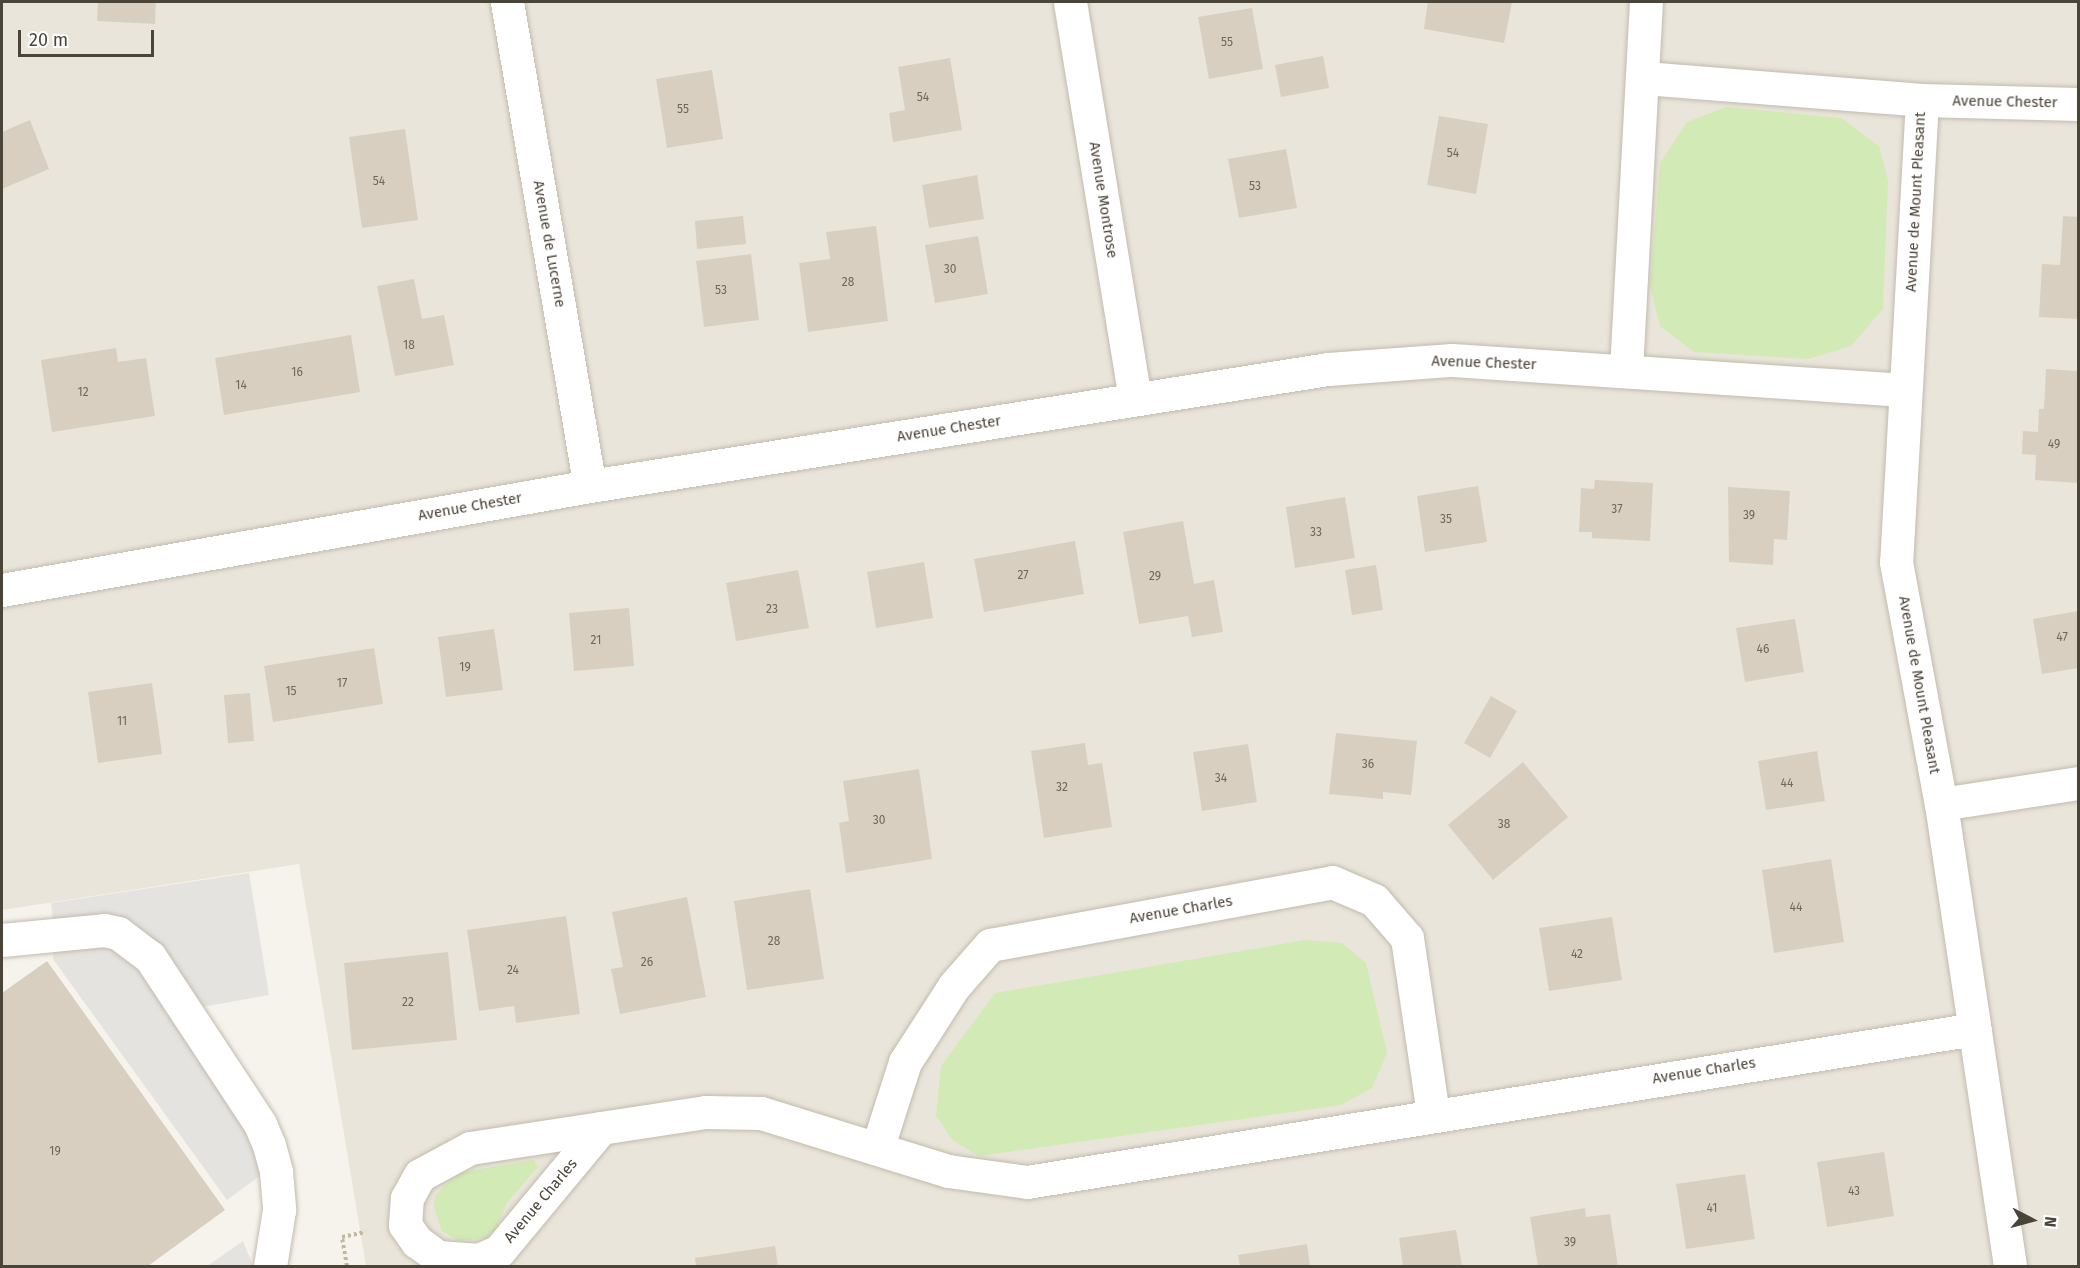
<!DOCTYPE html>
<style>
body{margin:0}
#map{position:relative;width:2080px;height:1268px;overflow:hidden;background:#f6f3ec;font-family:"Fira Sans",sans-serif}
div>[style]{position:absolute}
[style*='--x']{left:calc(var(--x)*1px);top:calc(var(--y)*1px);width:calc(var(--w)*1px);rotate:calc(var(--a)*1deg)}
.residential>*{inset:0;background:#eae5da}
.green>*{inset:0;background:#d2eab5}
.parking>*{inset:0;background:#e5e3e0}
.building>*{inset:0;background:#d8cfc1}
.path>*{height:4px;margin-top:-2px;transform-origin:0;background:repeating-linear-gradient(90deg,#c4b79f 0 3px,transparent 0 6px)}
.roads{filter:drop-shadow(0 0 2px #c2bbae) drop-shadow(0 0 2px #c2bbae)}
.minor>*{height:33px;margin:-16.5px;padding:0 16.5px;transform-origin:16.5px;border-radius:16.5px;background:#fff}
span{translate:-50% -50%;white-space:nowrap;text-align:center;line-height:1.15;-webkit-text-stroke:4.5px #fff;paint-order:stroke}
.number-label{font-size:12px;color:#6e675b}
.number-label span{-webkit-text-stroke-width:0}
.street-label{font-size:15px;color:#4b4439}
.frame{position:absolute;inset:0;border:3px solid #4b4439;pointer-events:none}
.north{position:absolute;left:2002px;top:1190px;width:60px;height:60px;-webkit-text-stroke:4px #fff;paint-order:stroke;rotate:96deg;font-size:16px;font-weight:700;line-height:24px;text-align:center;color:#4b4439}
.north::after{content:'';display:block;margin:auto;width:21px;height:27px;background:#4b4439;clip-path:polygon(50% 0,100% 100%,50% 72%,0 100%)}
.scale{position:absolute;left:18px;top:30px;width:136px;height:27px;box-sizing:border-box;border:3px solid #4b4439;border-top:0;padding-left:8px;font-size:18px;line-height:21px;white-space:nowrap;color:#4b4439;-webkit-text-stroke:4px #fff;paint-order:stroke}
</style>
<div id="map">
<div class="residential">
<i style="clip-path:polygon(2px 2px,2078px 2px,2078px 1266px,366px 1266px,299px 864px,2px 910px)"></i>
</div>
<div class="green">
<i style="clip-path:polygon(1726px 107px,1841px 118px,1879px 146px,1888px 180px,1883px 309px,1851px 346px,1808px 359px,1694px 352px,1660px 326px,1650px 286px,1660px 163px,1687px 122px)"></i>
<i style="clip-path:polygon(1305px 940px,1342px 943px,1366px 963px,1387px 1053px,1372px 1088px,1341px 1105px,979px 1156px,952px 1140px,936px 1115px,941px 1066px,995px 993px)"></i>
<i style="clip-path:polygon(534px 1160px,538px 1167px,506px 1204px,495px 1232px,488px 1238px,459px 1241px,442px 1231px,434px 1208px,435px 1196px,457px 1173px)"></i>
</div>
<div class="parking">
<i style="clip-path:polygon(249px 873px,269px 995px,186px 1010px,275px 1165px,227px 1200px,53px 959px,55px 934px,51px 903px)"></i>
<i style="clip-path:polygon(243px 1241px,253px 1266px,207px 1266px)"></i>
</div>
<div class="building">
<i style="clip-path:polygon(98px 2px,156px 2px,155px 24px,97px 21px)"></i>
<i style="clip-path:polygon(1428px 2px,1512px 2px,1504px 43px,1424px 29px)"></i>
<i style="clip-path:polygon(1252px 8px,1263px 69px,1209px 79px,1198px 17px)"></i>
<i style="clip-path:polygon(1323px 56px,1329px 88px,1281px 97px,1275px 65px)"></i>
<i style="clip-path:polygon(950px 58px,962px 130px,893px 142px,889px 113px,905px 110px,898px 67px)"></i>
<i style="clip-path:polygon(712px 70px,723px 139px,667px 148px,656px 79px)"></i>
<i style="clip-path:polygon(1439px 116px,1488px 124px,1476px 194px,1427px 185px)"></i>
<i style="clip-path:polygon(30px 120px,49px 169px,2px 189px,2px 132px)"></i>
<i style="clip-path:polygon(405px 129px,418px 220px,362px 228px,349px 137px)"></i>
<i style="clip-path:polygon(1286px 149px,1297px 208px,1239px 218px,1228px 159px)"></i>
<i style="clip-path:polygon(977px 175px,984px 219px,929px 228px,922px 185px)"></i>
<i style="clip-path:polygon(743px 216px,746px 244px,697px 249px,695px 221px)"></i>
<i style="clip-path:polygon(2063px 216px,2078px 217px,2078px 319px,2039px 317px,2042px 264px,2060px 265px)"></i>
<i style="clip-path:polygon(876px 226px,888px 321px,808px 332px,799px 263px,830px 259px,826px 232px)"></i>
<i style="clip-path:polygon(978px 236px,988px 294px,935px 303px,925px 245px)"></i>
<i style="clip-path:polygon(751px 254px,759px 320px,704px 327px,696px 261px)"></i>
<i style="clip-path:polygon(414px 279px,422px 319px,444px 315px,454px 365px,395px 376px,377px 286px)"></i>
<i style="clip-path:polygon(351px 335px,360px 392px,224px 415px,215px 358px)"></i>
<i style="clip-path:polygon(116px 348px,118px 362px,146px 358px,155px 416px,52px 432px,41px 360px)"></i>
<i style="clip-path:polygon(2046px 369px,2078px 371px,2078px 483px,2035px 480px,2036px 455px,2022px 454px,2023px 431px,2038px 432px,2039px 409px,2044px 409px)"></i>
<i style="clip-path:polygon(1595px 480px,1653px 483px,1650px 541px,1592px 538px,1592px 532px,1579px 532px,1581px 488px,1594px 489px)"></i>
<i style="clip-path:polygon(1478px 486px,1487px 542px,1425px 552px,1417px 496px)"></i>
<i style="clip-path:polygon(1728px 487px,1790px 491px,1787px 540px,1774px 539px,1773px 565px,1729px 562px)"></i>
<i style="clip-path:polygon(1345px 497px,1355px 558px,1295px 568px,1286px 507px)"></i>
<i style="clip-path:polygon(1183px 521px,1194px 584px,1214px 580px,1223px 632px,1192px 637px,1188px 616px,1139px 624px,1123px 532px)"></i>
<i style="clip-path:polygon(1075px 541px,1084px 594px,984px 612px,974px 559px)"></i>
<i style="clip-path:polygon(924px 562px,933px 618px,876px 628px,867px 572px)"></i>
<i style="clip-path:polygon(1376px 565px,1383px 610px,1352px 615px,1345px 570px)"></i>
<i style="clip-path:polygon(798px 570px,809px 628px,736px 641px,726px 583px)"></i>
<i style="clip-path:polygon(629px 608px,634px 666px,574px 671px,569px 613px)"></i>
<i style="clip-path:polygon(2078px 611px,2078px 668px,2042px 674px,2033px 619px)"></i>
<i style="clip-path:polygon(1795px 619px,1804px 672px,1745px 682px,1736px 628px)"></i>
<i style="clip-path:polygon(494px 629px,503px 690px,446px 697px,438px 637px)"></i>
<i style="clip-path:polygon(374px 648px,383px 704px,273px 722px,264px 666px)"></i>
<i style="clip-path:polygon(152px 683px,162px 754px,98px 763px,88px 692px)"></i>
<i style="clip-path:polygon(250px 693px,254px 741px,228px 743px,224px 695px)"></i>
<i style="clip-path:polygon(1491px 696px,1517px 711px,1490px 758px,1464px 743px)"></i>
<i style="clip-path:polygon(1336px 733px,1417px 741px,1411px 795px,1383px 792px,1383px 799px,1329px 794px)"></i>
<i style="clip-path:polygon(1085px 743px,1088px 765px,1102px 763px,1112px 827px,1044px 838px,1031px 751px)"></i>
<i style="clip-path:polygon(1248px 744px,1257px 802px,1202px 811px,1193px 752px)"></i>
<i style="clip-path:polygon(1817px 751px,1825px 801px,1766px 810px,1758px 761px)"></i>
<i style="clip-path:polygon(1523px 762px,1568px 817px,1493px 880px,1448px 825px)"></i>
<i style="clip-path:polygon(919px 769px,932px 859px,846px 873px,839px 823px,849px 821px,843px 781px)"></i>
<i style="clip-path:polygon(1831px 859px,1844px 942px,1774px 953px,1762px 870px)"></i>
<i style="clip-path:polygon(810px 889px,824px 979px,747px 990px,734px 901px)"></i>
<i style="clip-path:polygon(687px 897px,706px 997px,620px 1014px,611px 969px,623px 967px,612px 912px)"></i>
<i style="clip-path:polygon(566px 916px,580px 1014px,516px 1023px,514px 1006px,479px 1011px,467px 930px)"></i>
<i style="clip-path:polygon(1612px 917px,1622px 980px,1549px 991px,1539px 928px)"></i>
<i style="clip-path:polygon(448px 952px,457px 1040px,352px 1050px,344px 963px)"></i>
<i style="clip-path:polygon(47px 961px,225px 1210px,148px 1266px,2px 1266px,2px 993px)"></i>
<i style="clip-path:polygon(1884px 1152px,1894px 1216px,1827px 1227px,1817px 1162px)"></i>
<i style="clip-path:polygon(1745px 1174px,1755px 1239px,1686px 1249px,1676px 1184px)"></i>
<i style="clip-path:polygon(1585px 1208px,1586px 1217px,1610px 1214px,1618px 1266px,1538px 1266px,1530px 1217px)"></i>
<i style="clip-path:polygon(1456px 1230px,1462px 1266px,1403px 1266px,1399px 1238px)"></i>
<i style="clip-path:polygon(1307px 1244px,1310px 1266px,1240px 1266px,1238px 1255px)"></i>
<i style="clip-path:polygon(775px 1246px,778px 1266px,696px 1266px,695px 1258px)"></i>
</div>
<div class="path">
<i style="--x:347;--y:1266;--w:29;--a:-100"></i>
<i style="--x:342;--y:1237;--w:24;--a:-12"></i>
</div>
<div class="roads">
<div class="minor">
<i style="--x:507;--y:2;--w:491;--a:80.3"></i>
<i style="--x:1070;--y:2;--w:402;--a:80.7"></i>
<i style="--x:1644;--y:78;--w:279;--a:4.5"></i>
<i style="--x:1922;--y:100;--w:156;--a:1.5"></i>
<i style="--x:1922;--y:100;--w:463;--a:93.2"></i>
<i style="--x:1896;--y:562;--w:246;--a:79.5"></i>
<i style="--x:1941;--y:804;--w:467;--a:81.5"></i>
<i style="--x:1626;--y:370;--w:369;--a:-86.9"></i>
<i style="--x:2;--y:590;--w:597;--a:-10.03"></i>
<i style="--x:590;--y:486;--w:747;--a:-9.01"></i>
<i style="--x:1328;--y:369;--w:124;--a:-4.2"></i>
<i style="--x:1452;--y:360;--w:454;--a:3.8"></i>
<i style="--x:1941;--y:804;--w:139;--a:-8.7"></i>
<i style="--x:2;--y:940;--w:102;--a:-5.6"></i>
<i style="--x:104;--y:930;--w:14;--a:12"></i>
<i style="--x:118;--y:933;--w:40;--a:37"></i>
<i style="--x:150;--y:957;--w:200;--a:56.6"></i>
<i style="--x:260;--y:1124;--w:23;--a:67"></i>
<i style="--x:269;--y:1145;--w:28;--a:75"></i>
<i style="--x:276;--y:1172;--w:38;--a:85"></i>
<i style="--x:279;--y:1210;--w:57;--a:99.1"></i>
<i style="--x:601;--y:1128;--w:160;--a:129.7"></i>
<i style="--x:499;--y:1251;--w:22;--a:156"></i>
<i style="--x:479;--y:1260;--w:41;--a:-175.8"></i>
<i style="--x:438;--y:1257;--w:26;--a:-144"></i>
<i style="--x:417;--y:1242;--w:21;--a:-125"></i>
<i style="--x:405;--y:1225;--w:27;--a:-86"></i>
<i style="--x:407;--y:1198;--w:26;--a:-61"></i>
<i style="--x:420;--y:1175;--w:57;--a:-28.4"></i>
<i style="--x:470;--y:1148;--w:238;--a:-8.7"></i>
<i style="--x:705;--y:1112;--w:56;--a:1"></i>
<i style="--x:761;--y:1113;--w:196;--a:17.2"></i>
<i style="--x:948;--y:1171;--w:80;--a:7.9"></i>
<i style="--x:1027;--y:1182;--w:960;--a:-9.17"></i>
<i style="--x:878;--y:1146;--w:88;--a:-72.2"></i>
<i style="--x:905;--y:1062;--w:90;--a:-57.2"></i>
<i style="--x:954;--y:986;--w:55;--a:-48.7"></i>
<i style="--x:990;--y:945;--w:348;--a:-10.4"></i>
<i style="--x:1332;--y:882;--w:46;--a:23.2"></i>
<i style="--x:1374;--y:900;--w:50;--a:49"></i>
<i style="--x:1407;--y:938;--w:179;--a:81.6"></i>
</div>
</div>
<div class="number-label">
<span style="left:1227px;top:43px">55</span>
<span style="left:923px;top:98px">54</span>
<span style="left:683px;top:110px">55</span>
<span style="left:1453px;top:154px">54</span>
<span style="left:379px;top:182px">54</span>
<span style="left:1255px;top:187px">53</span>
<span style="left:950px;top:270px">30</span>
<span style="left:848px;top:283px">28</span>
<span style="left:721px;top:291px">53</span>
<span style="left:409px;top:346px">18</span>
<span style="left:297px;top:373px">16</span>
<span style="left:241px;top:386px">14</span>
<span style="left:83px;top:393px">12</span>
<span style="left:2054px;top:445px">49</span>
<span style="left:1617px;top:510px">37</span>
<span style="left:1749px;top:516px">39</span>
<span style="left:1446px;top:520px">35</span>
<span style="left:1316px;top:533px">33</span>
<span style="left:1023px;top:576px">27</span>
<span style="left:1155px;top:577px">29</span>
<span style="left:772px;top:610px">23</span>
<span style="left:2062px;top:638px">47</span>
<span style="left:596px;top:641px">21</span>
<span style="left:1763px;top:650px">46</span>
<span style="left:465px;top:668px">19</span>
<span style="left:342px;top:684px">17</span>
<span style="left:291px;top:692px">15</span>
<span style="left:122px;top:722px">11</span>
<span style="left:1368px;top:765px">36</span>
<span style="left:1221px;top:779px">34</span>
<span style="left:1787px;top:784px">44</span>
<span style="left:1062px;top:788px">32</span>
<span style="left:879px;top:821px">30</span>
<span style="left:1504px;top:825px">38</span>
<span style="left:1796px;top:908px">44</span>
<span style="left:774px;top:942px">28</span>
<span style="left:1577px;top:955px">42</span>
<span style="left:647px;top:963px">26</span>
<span style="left:513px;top:971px">24</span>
<span style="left:408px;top:1003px">22</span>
<span style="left:55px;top:1152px">19</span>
<span style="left:1854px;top:1192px">43</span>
<span style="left:1712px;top:1209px">41</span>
<span style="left:1570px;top:1243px">39</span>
</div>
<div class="street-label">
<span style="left:2005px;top:102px;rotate:1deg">Avenue Chester</span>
<span style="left:1103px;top:200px;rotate:81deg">Avenue Montrose</span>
<span style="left:1916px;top:202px;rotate:-87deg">Avenue de Mount Pleasant</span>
<span style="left:549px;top:244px;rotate:80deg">Avenue de Lucerne</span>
<span style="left:1484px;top:363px;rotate:2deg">Avenue Chester</span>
<span style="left:949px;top:429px;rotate:-9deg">Avenue Chester</span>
<span style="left:470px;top:507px;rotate:-10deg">Avenue Chester</span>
<span style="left:1919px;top:685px;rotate:80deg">Avenue de Mount Pleasant</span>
<span style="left:1181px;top:910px;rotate:-10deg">Avenue Charles</span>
<span style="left:1704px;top:1071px;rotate:-9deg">Avenue Charles</span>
<span style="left:541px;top:1201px;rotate:-50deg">Avenue Charles</span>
</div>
<div class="frame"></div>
<div class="north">N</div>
<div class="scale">20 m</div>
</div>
